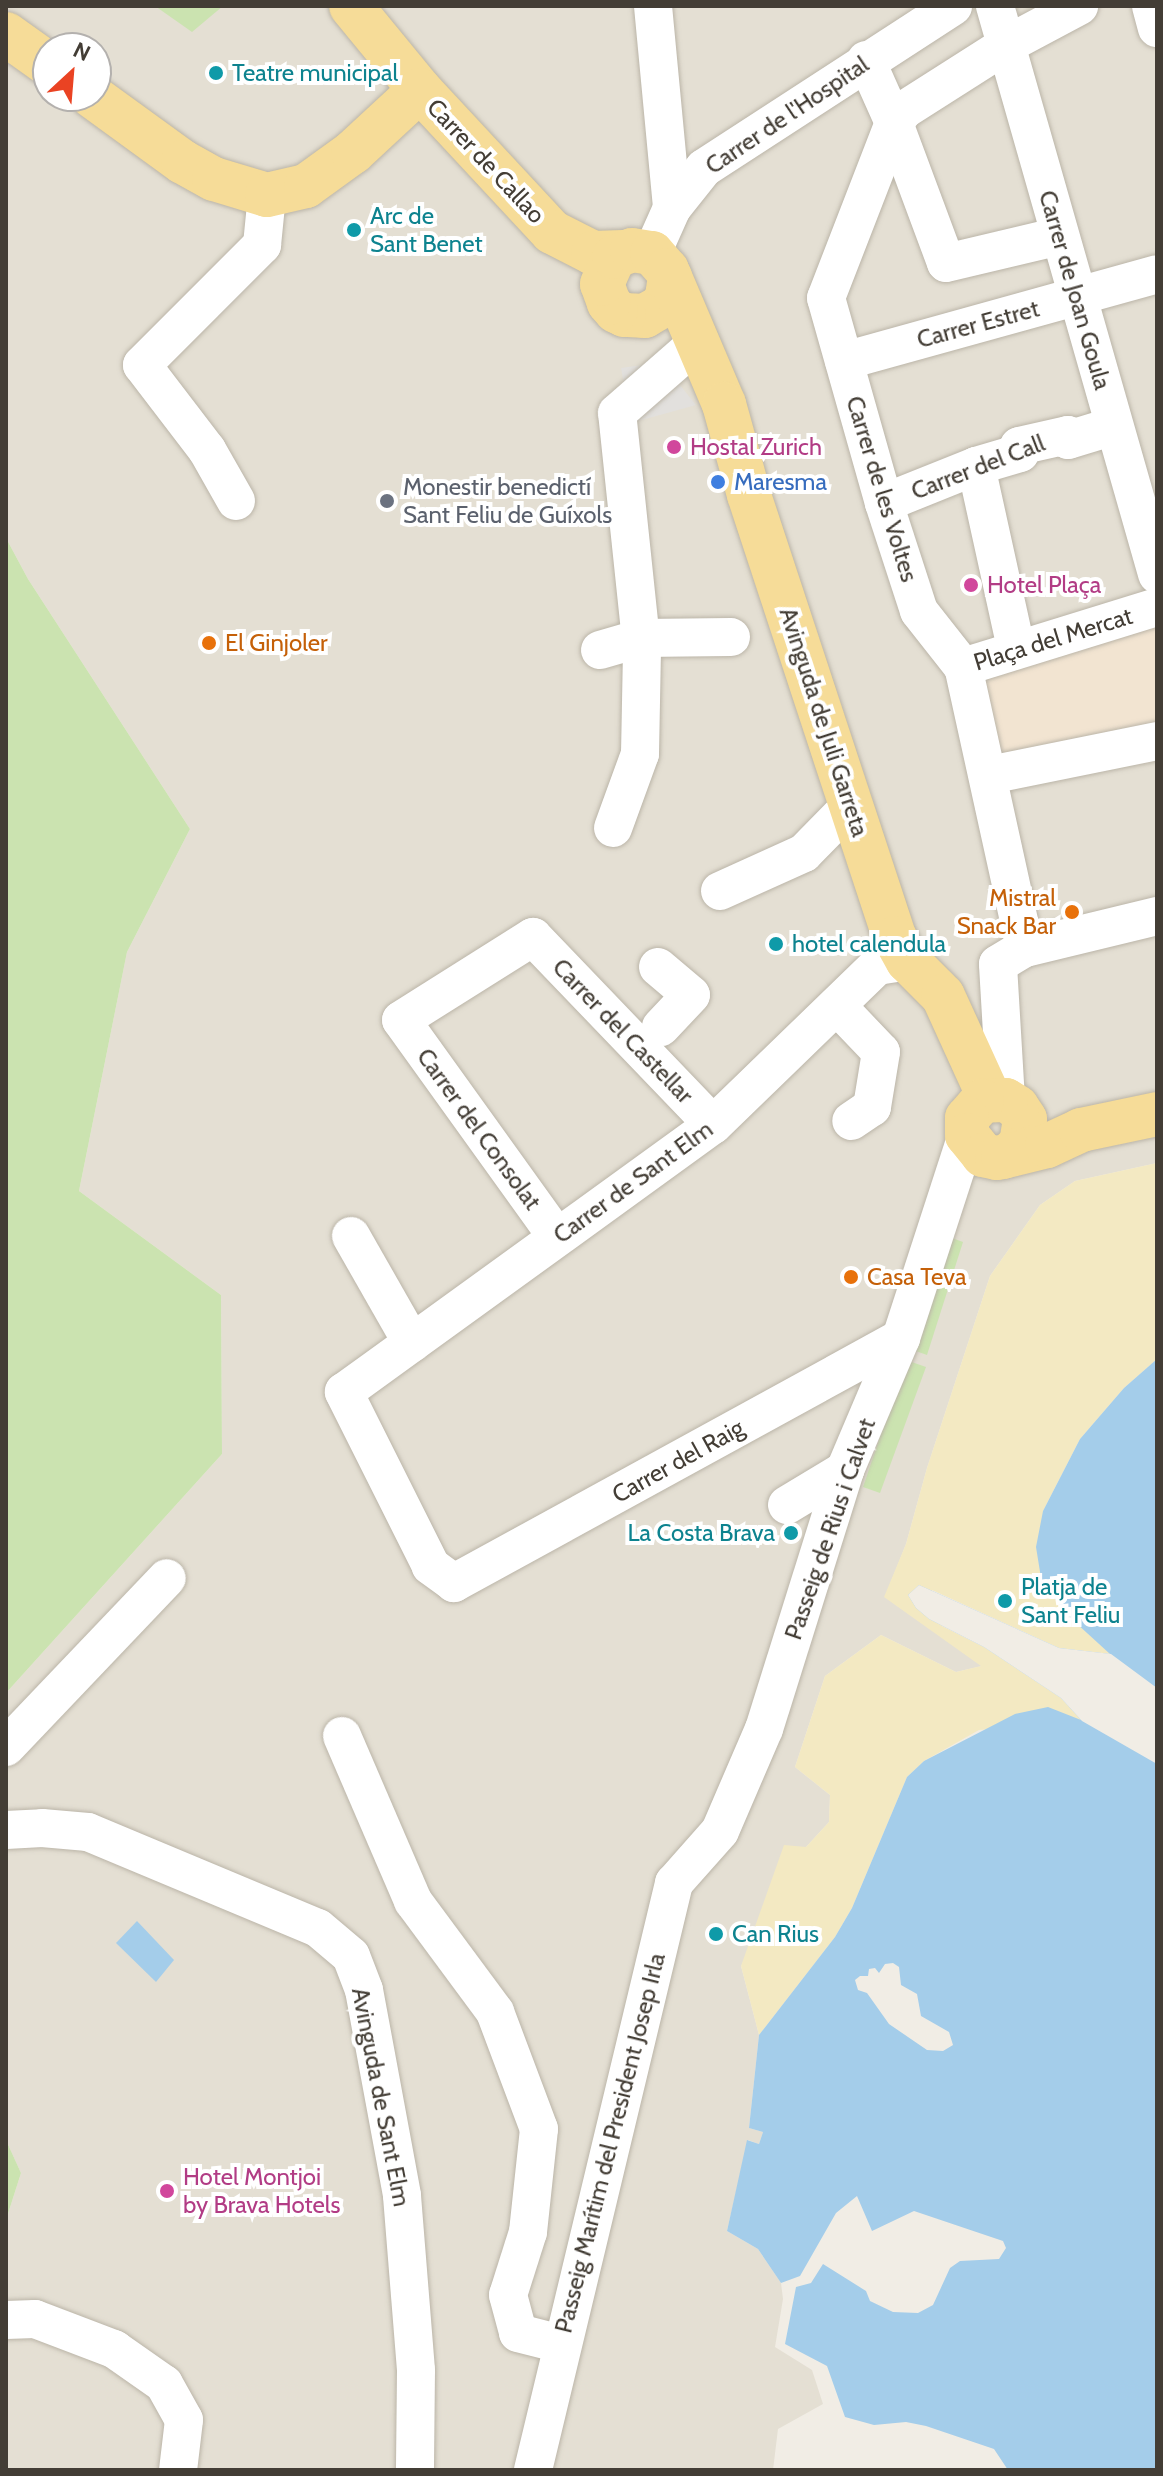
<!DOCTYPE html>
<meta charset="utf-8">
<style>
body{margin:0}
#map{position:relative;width:1163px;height:2476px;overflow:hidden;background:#f1ede5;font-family:Cabin,sans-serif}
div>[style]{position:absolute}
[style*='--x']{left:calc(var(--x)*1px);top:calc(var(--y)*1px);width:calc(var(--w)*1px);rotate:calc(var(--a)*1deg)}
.residential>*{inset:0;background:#e4dfd3}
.commercial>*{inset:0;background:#f2e4d1}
.green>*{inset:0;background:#cbe3b0}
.sand>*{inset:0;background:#f3e9c2}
.parking>*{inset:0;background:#e2e0dd}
.water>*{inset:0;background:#a4cdea}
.pier>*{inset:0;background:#f1ede5}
.roads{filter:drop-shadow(0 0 2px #bbb5a8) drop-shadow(0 0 2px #bbb5a8)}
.minor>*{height:38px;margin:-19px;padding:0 19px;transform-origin:19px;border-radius:19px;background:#fff}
.major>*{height:44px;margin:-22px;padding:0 22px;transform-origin:22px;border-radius:22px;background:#f6dc98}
.dots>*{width:22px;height:22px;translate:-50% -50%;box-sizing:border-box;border:4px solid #fff;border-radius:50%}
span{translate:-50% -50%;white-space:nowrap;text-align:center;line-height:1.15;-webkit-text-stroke:8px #fff;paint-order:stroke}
.culture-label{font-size:24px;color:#0d838f}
.left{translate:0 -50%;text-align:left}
.right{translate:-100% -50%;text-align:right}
.street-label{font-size:24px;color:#433d35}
.hotel-label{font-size:24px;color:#b23c85}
.shop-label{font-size:24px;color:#366cbe}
.worship-label{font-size:24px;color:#5b616d}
.food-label{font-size:24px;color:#c56008}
.frame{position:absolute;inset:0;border:8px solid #433d35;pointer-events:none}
.north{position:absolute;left:32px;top:32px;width:80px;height:80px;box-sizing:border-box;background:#fff;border:2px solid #b4b1ae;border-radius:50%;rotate:26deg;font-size:22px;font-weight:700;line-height:32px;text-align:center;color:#433d35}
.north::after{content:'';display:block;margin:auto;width:28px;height:36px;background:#ea4323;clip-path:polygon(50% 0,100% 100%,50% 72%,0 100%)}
</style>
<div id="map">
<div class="residential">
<i style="clip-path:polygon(evenodd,6px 6px,1157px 6px,1157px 1163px,1075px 1181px,1040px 1205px,990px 1276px,927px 1468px,906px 1544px,885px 1597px,982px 1666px,956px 1672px,881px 1635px,825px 1676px,795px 1767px,830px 1795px,829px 1822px,806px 1847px,741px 1966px,759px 2035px,749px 2128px,763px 2132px,759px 2144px,748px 2140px,727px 2231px,758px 2249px,781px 2283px,783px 2299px,775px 2347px,812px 2370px,823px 2404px,778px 2429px,773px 2470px,6px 2470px,6px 2220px,21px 2173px,6px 2140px,6px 1693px,222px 1454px,221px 1295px,79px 1191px,127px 952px,190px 829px,28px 579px,6px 538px,6px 6px,48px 48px,96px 48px,96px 96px,48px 96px,48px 48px)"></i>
</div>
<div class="commercial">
<i style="clip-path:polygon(1157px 615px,1157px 730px,1002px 763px,979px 668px)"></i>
</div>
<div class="green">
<i style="clip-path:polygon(155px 6px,223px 6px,192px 32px)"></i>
<i style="clip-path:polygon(6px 538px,28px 579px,190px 829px,127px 952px,79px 1191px,221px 1295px,222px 1454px,6px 1693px)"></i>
<i style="clip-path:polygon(944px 1235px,963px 1242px,927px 1355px,910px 1349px)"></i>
<i style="clip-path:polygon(906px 1360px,926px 1367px,880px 1493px,863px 1487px)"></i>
<i style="clip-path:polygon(6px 2140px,21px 2173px,6px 2220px)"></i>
</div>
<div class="sand">
<i style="clip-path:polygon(1157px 1163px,1157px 1359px,1124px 1388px,1080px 1439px,1043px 1511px,1041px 1578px,1064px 1612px,1111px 1654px,1059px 1648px,932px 1590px,942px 1626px,984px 1647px,1061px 1698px,1082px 1721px,979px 1730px,924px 1761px,907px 1777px,852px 1908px,835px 1937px,759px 2035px,741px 1966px,784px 1845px,806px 1847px,829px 1822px,830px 1795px,795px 1767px,825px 1676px,881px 1635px,956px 1672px,981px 1666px,884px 1597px,906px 1544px,927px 1468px,990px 1276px,1040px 1205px,1075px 1181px)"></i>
</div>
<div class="parking">
<i style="clip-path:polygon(642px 365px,668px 370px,696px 405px,631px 423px,621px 368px)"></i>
</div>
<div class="water">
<i style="clip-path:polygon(evenodd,1157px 1359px,1157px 2470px,1008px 2470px,994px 2449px,926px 2426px,906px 2422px,874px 2425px,845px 2417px,827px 2366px,785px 2344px,796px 2287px,811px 2283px,823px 2264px,866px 2291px,870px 2301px,893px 2312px,918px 2313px,933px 2305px,950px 2268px,960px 2261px,999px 2259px,1006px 2248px,1003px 2241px,914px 2211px,872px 2231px,857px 2196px,836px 2213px,800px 2276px,781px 2283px,758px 2249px,727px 2231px,747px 2140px,759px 2144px,763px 2132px,749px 2128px,759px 2035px,835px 1937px,852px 1908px,907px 1777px,924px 1761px,1015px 1714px,1048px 1707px,1081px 1720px,1061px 1698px,984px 1647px,929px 1619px,916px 1608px,908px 1595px,919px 1585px,1059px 1648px,1110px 1654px,1064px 1612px,1041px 1578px,1036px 1547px,1043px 1511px,1080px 1439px,1124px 1388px,1157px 1359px,893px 1963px,899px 1967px,901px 1985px,917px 1994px,921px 2016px,949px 2032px,953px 2045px,943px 2051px,927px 2050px,889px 2024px,867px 1993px,858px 1990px,855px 1980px,860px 1976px,868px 1976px,869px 1969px,875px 1968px,879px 1973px,885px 1964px,893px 1963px)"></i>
<i style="clip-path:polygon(137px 1921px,174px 1960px,156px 1982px,116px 1943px)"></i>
</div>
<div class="pier">
<i style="clip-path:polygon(919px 1585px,1059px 1648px,1111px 1654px,1157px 1688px,1157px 1764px,1082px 1721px,1061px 1698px,984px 1647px,929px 1619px,916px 1608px,908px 1595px)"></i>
</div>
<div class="roads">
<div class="minor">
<i style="--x:653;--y:6;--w:203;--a:84.6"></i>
<i style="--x:995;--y:6;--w:591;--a:74.08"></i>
<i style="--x:1151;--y:6;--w:23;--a:75"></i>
<i style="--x:866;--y:60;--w:69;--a:66"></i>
<i style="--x:894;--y:123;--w:149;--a:69.6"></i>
<i style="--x:946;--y:263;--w:117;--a:-13.3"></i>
<i style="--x:652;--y:253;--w:49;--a:-66"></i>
<i style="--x:672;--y:208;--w:51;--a:-51.3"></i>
<i style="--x:704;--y:168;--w:297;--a:-33"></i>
<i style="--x:844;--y:361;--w:325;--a:-15.5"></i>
<i style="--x:976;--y:466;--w:186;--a:77.6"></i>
<i style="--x:236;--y:501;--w:59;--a:-119.6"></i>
<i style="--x:207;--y:450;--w:107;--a:-127.4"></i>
<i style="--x:142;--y:365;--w:170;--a:-45"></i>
<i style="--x:262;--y:245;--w:50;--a:-84.3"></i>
<i style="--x:884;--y:503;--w:99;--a:-21.9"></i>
<i style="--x:976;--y:466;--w:46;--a:-16.5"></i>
<i style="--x:1020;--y:453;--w:7;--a:-98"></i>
<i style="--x:1019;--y:446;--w:50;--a:-12.7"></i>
<i style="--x:1068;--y:435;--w:5;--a:90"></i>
<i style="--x:1068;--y:440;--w:48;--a:-16.9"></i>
<i style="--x:600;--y:650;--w:43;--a:-16.3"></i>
<i style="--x:641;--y:638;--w:90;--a:-0.6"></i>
<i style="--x:963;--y:667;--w:71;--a:-128.2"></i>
<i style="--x:919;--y:611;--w:114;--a:-108"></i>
<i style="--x:884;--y:503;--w:213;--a:-105.8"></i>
<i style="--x:826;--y:298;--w:188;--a:-68.8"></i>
<i style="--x:894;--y:123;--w:16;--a:-52"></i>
<i style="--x:904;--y:110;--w:121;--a:-32.5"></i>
<i style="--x:1006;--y:45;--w:83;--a:-28.1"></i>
<i style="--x:989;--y:775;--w:171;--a:-11.4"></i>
<i style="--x:613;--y:828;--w:79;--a:-70"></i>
<i style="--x:640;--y:754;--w:104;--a:-88.9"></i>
<i style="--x:642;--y:650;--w:238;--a:-96"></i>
<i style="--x:617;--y:413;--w:96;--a:-41.2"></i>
<i style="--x:720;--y:891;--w:92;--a:-24.3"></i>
<i style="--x:804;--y:853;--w:69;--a:-45.6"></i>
<i style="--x:1025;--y:948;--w:288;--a:-102.4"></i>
<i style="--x:963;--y:667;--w:203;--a:-17.2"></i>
<i style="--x:658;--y:967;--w:43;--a:40.3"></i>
<i style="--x:691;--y:995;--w:44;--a:133.2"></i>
<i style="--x:838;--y:1007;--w:62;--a:46.3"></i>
<i style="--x:881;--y:1052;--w:56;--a:99.3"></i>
<i style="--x:872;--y:1107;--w:25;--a:146"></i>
<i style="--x:1006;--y:1100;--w:136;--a:-93.4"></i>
<i style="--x:998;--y:964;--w:31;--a:-31"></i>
<i style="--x:1025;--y:948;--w:136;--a:-13.6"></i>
<i style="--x:351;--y:1236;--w:123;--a:60.3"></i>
<i style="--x:557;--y:1237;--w:267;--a:-125.7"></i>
<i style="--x:401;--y:1020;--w:156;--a:-32.2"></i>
<i style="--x:533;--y:937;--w:260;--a:46.2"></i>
<i style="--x:901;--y:1338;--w:510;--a:151.27"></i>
<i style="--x:454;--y:1583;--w:29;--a:-144"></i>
<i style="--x:431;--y:1566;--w:195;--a:-116.6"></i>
<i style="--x:344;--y:1392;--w:455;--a:-35.9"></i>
<i style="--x:713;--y:1125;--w:228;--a:-44.1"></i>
<i style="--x:877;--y:966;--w:31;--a:-9"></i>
<i style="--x:787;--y:1505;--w:68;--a:-31.1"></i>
<i style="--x:342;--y:1736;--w:180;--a:66.7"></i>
<i style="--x:413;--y:1901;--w:138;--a:53.5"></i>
<i style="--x:495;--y:2012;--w:125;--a:69.4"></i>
<i style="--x:539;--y:2129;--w:104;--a:96.1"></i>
<i style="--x:528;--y:2232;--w:66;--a:107.6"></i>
<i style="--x:508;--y:2295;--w:39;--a:75"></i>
<i style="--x:518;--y:2333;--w:44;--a:14.3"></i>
<i style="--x:6;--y:1747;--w:233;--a:-46.4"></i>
<i style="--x:6;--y:1830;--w:36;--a:-3"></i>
<i style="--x:42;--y:1828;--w:46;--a:5"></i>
<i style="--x:88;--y:1832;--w:249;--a:22.7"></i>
<i style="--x:318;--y:1928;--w:43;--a:40.3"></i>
<i style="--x:351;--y:1956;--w:36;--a:69"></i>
<i style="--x:364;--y:1990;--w:209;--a:79.5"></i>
<i style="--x:402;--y:2196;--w:175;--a:85.4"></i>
<i style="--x:416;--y:2370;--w:100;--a:90.6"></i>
<i style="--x:6;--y:2320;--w:29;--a:-2"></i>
<i style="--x:35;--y:2319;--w:85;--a:20.8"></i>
<i style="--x:114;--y:2349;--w:61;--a:35"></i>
<i style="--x:164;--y:2384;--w:41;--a:60.9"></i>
<i style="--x:184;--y:2420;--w:50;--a:96.8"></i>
<i style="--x:533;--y:2470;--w:604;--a:-76.49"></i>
<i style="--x:674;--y:1883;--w:69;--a:-48.5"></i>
<i style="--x:720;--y:1831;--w:111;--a:-66.7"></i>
<i style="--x:764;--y:1729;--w:271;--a:-72.6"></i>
<i style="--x:845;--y:1470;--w:143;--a:-67"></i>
<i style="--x:901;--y:1338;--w:213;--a:-72"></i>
</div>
<div class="major">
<i style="--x:351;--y:6;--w:109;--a:50.6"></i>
<i style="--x:420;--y:90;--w:194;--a:47.1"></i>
<i style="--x:552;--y:232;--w:46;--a:27.1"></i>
<i style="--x:593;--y:253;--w:30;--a:-2"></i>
<i style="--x:6;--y:34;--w:52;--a:35.5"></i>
<i style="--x:92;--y:96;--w:112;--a:36"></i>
<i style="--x:183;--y:162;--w:35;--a:29"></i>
<i style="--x:214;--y:179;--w:55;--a:16.8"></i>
<i style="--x:267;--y:195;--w:40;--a:-13"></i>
<i style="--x:306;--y:186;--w:58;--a:-35.9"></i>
<i style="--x:353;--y:152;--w:91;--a:-42.8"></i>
<i style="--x:670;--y:277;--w:20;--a:99"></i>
<i style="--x:667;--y:297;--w:10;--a:119"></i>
<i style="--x:662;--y:306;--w:20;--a:150"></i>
<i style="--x:645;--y:316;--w:21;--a:-177"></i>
<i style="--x:624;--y:315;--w:9;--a:-153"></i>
<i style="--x:616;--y:311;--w:11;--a:-131"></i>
<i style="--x:609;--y:303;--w:20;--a:-110"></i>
<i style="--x:602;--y:284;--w:30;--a:-66"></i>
<i style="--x:614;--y:257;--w:19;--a:-21"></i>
<i style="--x:632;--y:250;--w:20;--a:9"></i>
<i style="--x:652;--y:253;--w:23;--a:49"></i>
<i style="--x:667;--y:270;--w:146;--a:67"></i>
<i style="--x:724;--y:404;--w:94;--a:74.6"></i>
<i style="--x:749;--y:495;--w:466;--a:71.8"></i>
<i style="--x:895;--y:938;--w:26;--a:61"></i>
<i style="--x:908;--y:961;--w:49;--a:45"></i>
<i style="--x:943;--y:996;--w:113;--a:65.5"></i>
<i style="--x:1009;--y:1155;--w:16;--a:-43"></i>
<i style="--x:1021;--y:1144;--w:25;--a:-81"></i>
<i style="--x:1025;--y:1119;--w:14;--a:-124"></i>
<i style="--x:1017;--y:1107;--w:13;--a:-148"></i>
<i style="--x:1006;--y:1100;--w:24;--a:178"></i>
<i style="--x:982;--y:1101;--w:23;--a:131"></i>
<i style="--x:967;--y:1118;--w:17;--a:90"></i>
<i style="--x:967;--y:1135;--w:26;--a:51"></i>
<i style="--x:983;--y:1155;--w:14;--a:12"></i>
<i style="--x:997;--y:1158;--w:6;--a:-9"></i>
<i style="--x:1003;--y:1157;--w:45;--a:-14"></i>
<i style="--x:1047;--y:1146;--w:38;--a:-25"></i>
<i style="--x:1081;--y:1130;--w:78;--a:-11.9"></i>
</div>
</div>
<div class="dots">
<i style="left:216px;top:73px;background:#0f9aa8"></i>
<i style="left:354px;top:230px;background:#0f9aa8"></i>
<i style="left:674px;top:447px;background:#d1479c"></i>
<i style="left:718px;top:482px;background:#3f7fe0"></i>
<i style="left:387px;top:501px;background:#6b7280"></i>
<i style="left:971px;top:585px;background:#d1479c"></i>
<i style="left:209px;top:643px;background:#e8710a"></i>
<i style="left:1072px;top:912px;background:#e8710a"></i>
<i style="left:776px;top:944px;background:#0f9aa8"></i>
<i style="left:851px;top:1277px;background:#e8710a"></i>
<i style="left:791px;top:1533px;background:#0f9aa8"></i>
<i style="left:1005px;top:1601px;background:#0f9aa8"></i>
<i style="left:716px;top:1934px;background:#0f9aa8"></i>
<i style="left:167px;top:2191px;background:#d1479c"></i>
</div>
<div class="culture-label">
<span class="left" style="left:232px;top:73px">Teatre municipal</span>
<span class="left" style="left:370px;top:230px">Arc de<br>Sant Benet</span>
<span class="left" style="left:792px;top:944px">hotel calendula</span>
<span class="right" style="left:775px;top:1533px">La Costa Brava</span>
<span class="left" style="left:1021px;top:1601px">Platja de<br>Sant Feliu</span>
<span class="left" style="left:732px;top:1934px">Can Rius</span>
</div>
<div class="street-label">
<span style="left:787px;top:115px;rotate:-34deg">Carrer de l'Hospital</span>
<span style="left:486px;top:161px;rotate:47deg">Carrer de Callao</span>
<span style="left:1075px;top:290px;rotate:74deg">Carrer de Joan Goula</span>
<span style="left:978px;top:324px;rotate:-15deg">Carrer Estret</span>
<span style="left:978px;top:467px;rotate:-21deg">Carrer del Call</span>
<span style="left:882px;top:489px;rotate:73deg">Carrer de les Voltes</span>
<span style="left:1053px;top:639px;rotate:-17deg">Plaça del Mercat</span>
<span style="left:824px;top:722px;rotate:72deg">Avinguda de Juli Garreta</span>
<span style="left:623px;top:1031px;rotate:46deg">Carrer del Castellar</span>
<span style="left:479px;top:1129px;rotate:54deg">Carrer del Consolat</span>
<span style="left:633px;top:1182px;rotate:-36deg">Carrer de Sant Elm</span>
<span style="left:678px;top:1461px;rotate:-29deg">Carrer del Raig</span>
<span style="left:830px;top:1529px;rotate:-71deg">Passeig de Rius i Calvet</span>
<span style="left:381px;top:2097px;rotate:79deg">Avinguda de Sant Elm</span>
<span style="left:610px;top:2143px;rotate:-76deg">Passeig Marítim del President Josep Irla</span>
</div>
<div class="hotel-label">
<span class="left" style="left:690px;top:447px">Hostal Zurich</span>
<span class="left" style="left:987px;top:585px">Hotel Plaça</span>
<span class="left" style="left:183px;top:2191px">Hotel Montjoi<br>by Brava Hotels</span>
</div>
<div class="shop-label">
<span class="left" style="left:734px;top:482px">Maresma</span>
</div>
<div class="worship-label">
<span class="left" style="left:403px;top:501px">Monestir benedictí<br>Sant Feliu de Guíxols</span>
</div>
<div class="food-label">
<span class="left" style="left:225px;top:643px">El Ginjoler</span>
<span class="right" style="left:1056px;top:912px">Mistral<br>Snack Bar</span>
<span class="left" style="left:867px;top:1277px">Casa Teva</span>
</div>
<div class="frame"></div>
<div class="north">N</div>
</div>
